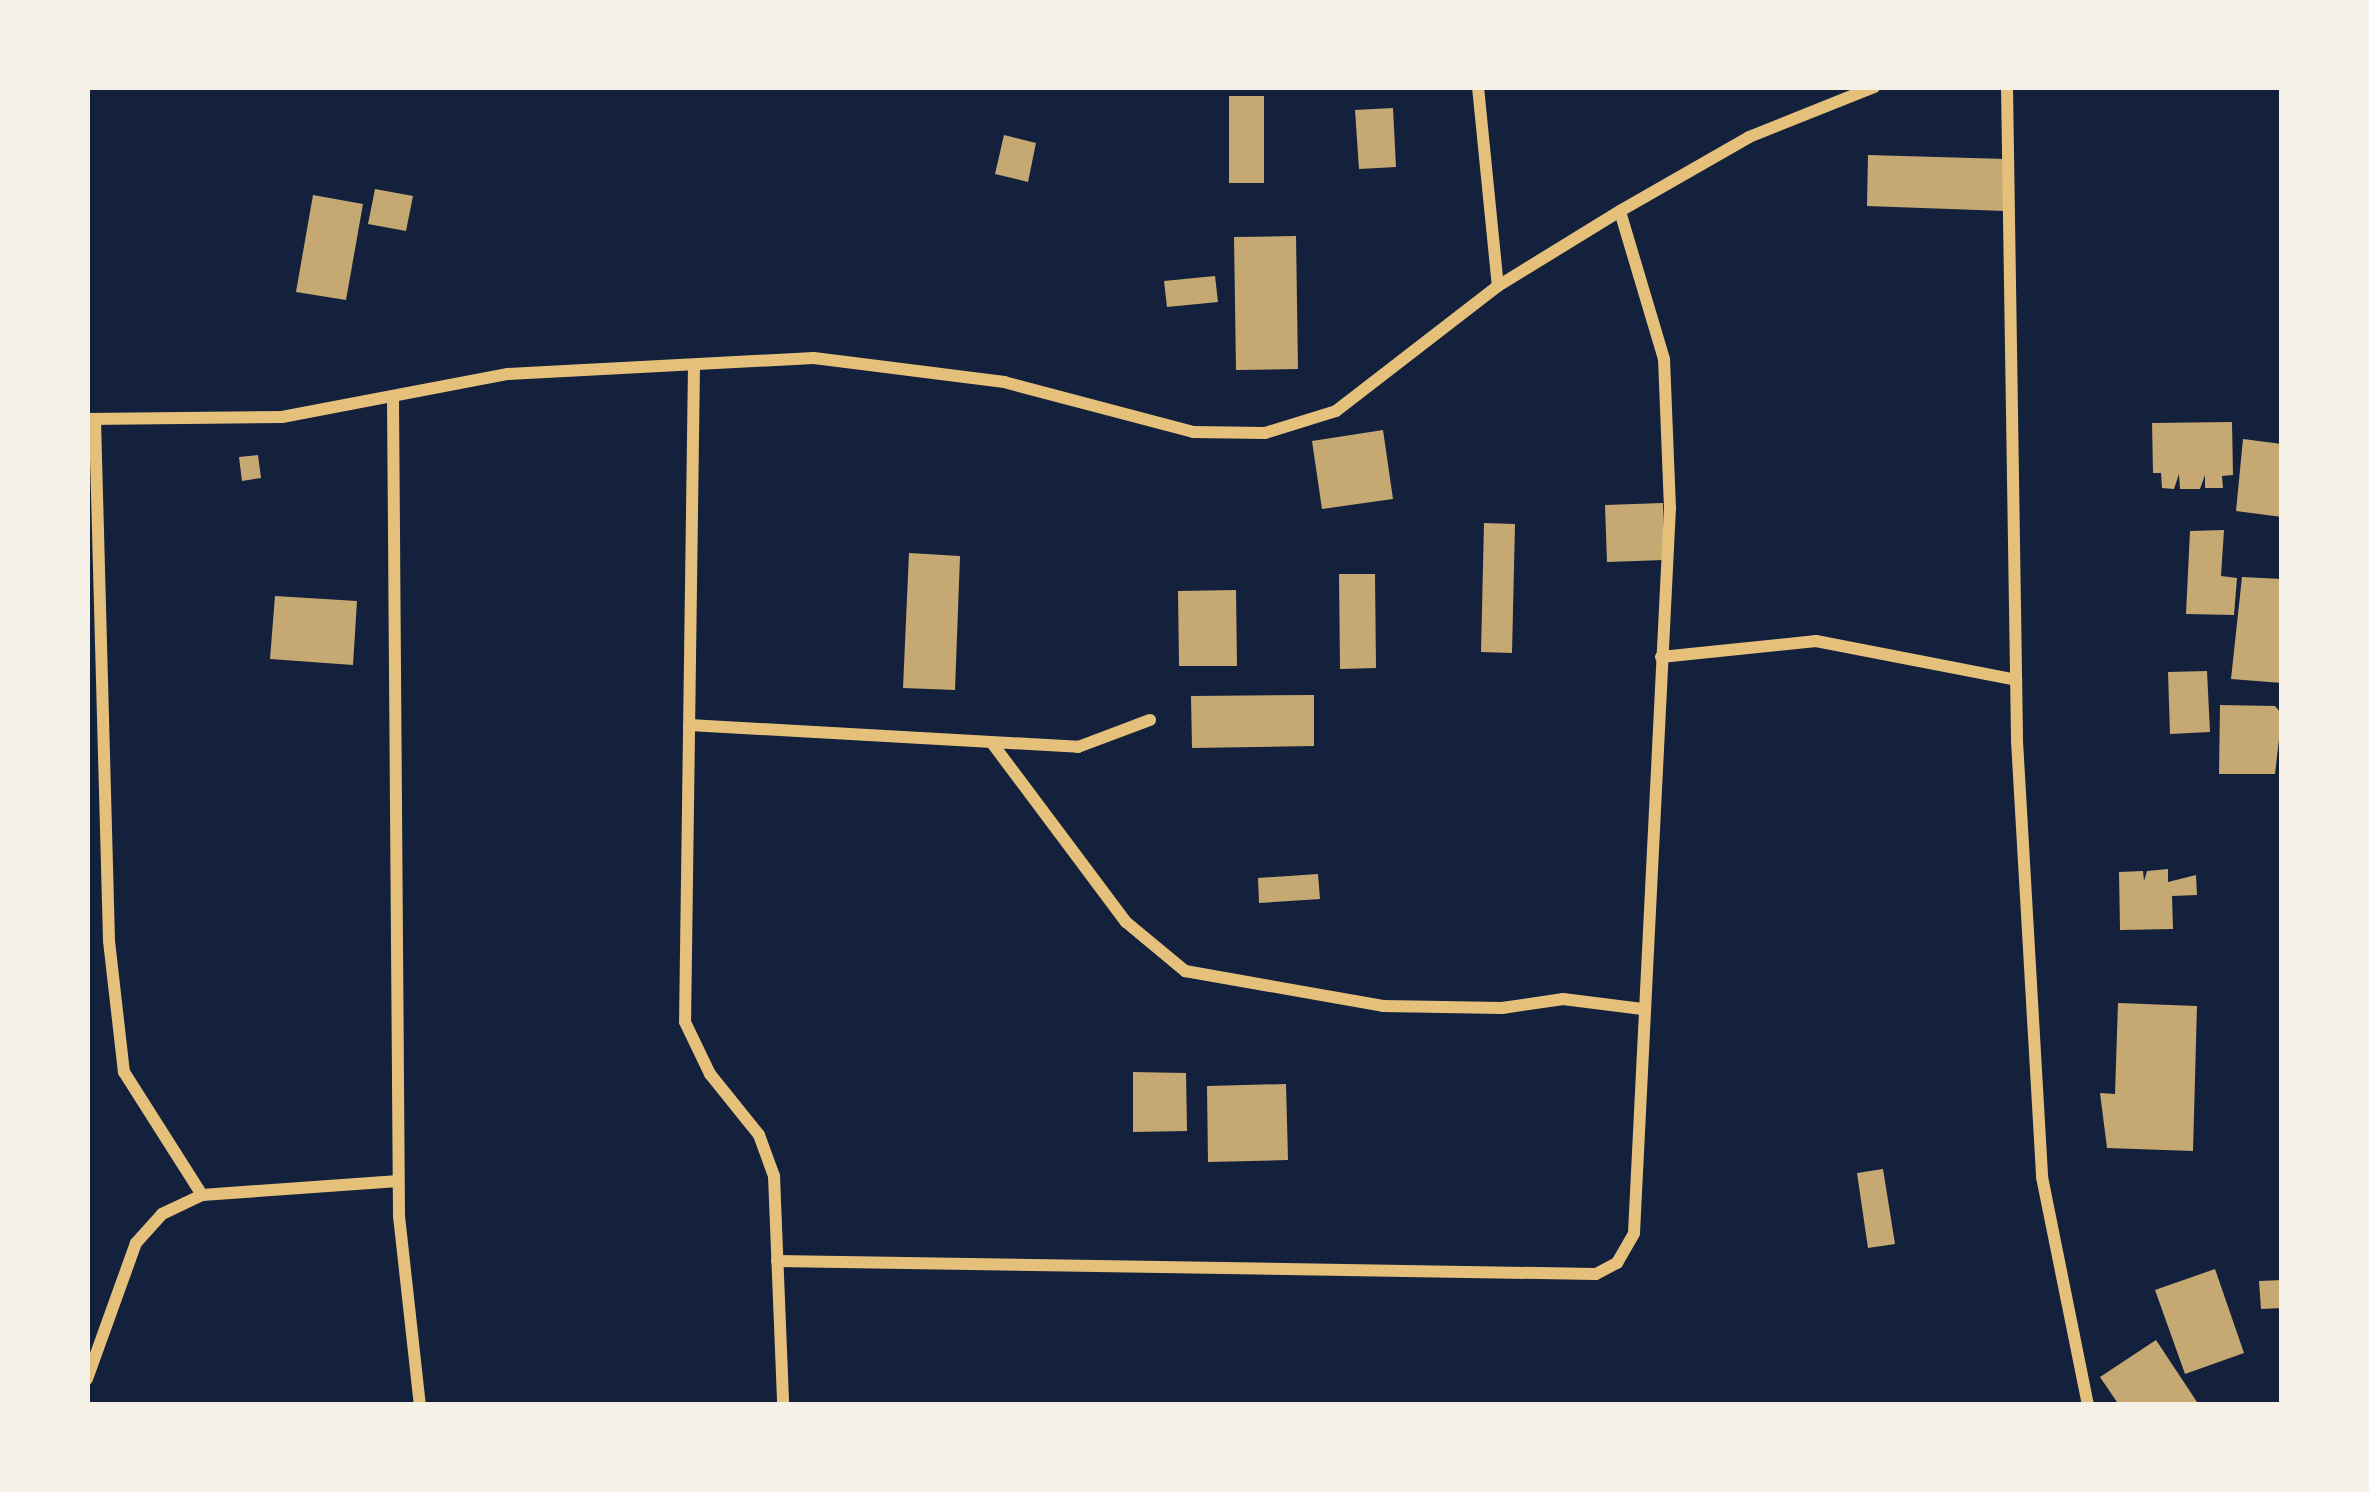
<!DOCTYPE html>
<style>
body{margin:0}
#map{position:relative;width:2369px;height:1492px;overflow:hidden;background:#14213d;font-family:"Roboto Serif",serif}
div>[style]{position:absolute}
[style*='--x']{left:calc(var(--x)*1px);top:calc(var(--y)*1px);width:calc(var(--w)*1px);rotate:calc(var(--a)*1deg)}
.building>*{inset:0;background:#c6a872}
.minor>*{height:12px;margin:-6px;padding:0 6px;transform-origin:6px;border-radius:6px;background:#e5c07b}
span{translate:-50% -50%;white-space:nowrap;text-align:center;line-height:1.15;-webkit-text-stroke:12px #f6f1e7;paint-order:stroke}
.frame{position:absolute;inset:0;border:90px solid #f6f1e7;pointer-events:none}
</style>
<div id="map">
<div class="building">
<i style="clip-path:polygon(1229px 96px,1264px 96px,1264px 183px,1229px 183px)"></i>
<i style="clip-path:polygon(1393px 108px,1396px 167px,1359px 169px,1355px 110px)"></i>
<i style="clip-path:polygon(1004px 135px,1036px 143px,1028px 182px,995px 174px)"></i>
<i style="clip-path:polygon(1868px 155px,2006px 159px,2005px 211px,1867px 206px)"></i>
<i style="clip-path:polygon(375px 189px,413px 196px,406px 231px,368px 224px)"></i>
<i style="clip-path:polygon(313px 195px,363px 204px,346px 300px,296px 292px)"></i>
<i style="clip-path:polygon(1296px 236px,1298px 369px,1236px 370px,1234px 237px)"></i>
<i style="clip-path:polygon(1215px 276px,1218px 302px,1167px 307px,1164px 281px)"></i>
<i style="clip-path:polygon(2232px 422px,2233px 475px,2222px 476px,2223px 488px,2205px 488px,2205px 475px,2200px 489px,2180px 489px,2179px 474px,2174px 489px,2162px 488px,2161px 473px,2153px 473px,2152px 423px)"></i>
<i style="clip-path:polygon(1383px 430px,1393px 499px,1322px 509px,1312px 441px)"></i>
<i style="clip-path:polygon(2243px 439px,2282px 444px,2282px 517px,2236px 511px)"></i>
<i style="clip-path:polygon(258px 455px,261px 478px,242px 481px,239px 457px)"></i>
<i style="clip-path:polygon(1663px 503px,1664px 560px,1607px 562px,1605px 505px)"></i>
<i style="clip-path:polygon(1484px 523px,1515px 524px,1512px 653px,1481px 652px)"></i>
<i style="clip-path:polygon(2224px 530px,2221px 576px,2237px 578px,2234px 615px,2186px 614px,2190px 531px)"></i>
<i style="clip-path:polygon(909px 553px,960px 556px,955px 690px,903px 688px)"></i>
<i style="clip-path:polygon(1339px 574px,1375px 574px,1376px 668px,1340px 669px)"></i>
<i style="clip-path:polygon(2242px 577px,2282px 579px,2282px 683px,2231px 679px)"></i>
<i style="clip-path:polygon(1236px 590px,1237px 666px,1179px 666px,1178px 591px)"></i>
<i style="clip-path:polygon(275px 596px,357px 601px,353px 665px,270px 659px)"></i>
<i style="clip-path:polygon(2207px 671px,2210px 732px,2170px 734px,2168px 672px)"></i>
<i style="clip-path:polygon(1314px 695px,1314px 746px,1192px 748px,1191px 696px)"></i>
<i style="clip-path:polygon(2220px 705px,2275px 706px,2282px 714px,2275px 774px,2219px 774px)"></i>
<i style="clip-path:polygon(2168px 869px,2168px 882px,2196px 875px,2197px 895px,2172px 896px,2173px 929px,2120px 930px,2119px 872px,2143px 871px,2144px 881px,2147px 871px)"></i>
<i style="clip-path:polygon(1318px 874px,1320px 899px,1259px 903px,1258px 878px)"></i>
<i style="clip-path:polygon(2118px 1003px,2197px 1006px,2193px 1151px,2107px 1148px,2100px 1093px,2115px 1094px)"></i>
<i style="clip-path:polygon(1133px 1072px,1186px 1073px,1187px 1131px,1133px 1132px)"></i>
<i style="clip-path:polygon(1286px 1084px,1288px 1160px,1208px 1162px,1207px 1086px)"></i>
<i style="clip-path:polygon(1883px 1169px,1895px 1244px,1868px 1248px,1857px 1173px)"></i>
<i style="clip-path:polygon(2215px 1269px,2244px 1353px,2185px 1374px,2155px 1290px)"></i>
<i style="clip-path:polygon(2282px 1280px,2282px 1308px,2261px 1309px,2259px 1281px)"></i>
<i style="clip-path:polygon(2156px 1340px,2199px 1405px,2119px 1405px,2100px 1377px)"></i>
</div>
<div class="minor">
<i style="--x:1478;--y:87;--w:200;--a:84.3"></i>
<i style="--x:2007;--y:87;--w:654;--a:89.12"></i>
<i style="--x:2017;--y:741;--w:437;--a:86.7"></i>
<i style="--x:2042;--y:1177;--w:233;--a:78.6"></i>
<i style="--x:694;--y:365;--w:657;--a:90.78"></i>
<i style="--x:685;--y:1022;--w:58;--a:64.3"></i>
<i style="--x:710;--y:1074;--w:78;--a:51.2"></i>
<i style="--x:759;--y:1135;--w:44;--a:69.9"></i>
<i style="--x:774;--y:1176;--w:229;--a:87.7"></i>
<i style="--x:393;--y:398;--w:818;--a:89.58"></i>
<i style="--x:399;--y:1216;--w:190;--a:83.7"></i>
<i style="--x:87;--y:419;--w:195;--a:-0.6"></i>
<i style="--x:282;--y:417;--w:230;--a:-10.8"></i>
<i style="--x:508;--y:374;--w:306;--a:-3"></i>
<i style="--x:814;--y:358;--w:192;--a:7.2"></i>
<i style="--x:1004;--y:382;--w:196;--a:14.8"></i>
<i style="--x:1193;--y:432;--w:72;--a:0.8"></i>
<i style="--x:1265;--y:433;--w:74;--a:-17.2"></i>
<i style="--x:1336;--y:411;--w:205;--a:-37.7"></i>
<i style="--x:1498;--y:286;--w:143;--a:-31.6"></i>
<i style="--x:1620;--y:211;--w:149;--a:-29.8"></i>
<i style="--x:1749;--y:137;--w:135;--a:-21.8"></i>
<i style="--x:95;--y:420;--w:521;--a:88.46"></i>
<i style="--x:109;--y:941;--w:132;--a:83.5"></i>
<i style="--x:124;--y:1072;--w:146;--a:57.6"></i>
<i style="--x:1661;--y:657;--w:156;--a:-5.9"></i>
<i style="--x:1816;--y:641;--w:204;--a:11"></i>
<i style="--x:689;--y:725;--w:390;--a:3.2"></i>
<i style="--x:1078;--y:747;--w:77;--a:-20.6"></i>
<i style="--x:992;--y:743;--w:224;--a:53.2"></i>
<i style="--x:1126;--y:922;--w:77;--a:39.7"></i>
<i style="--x:1185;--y:971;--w:201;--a:10"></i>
<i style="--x:1383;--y:1006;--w:119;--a:1"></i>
<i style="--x:1502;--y:1008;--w:62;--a:-8.4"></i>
<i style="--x:1563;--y:999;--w:80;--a:7.2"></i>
<i style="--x:777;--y:1261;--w:819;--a:0.91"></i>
<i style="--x:1596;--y:1274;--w:24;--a:-28"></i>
<i style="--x:1617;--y:1263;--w:34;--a:-60"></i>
<i style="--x:1634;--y:1233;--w:726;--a:-87.16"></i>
<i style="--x:1670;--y:508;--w:149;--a:-92.3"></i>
<i style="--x:1664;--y:359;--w:154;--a:-106.6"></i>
<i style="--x:87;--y:1379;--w:145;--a:-70.2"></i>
<i style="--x:136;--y:1243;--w:39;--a:-48"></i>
<i style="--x:162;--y:1214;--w:44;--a:-25.4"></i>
<i style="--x:202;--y:1195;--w:197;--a:-4.1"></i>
</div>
<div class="frame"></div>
</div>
